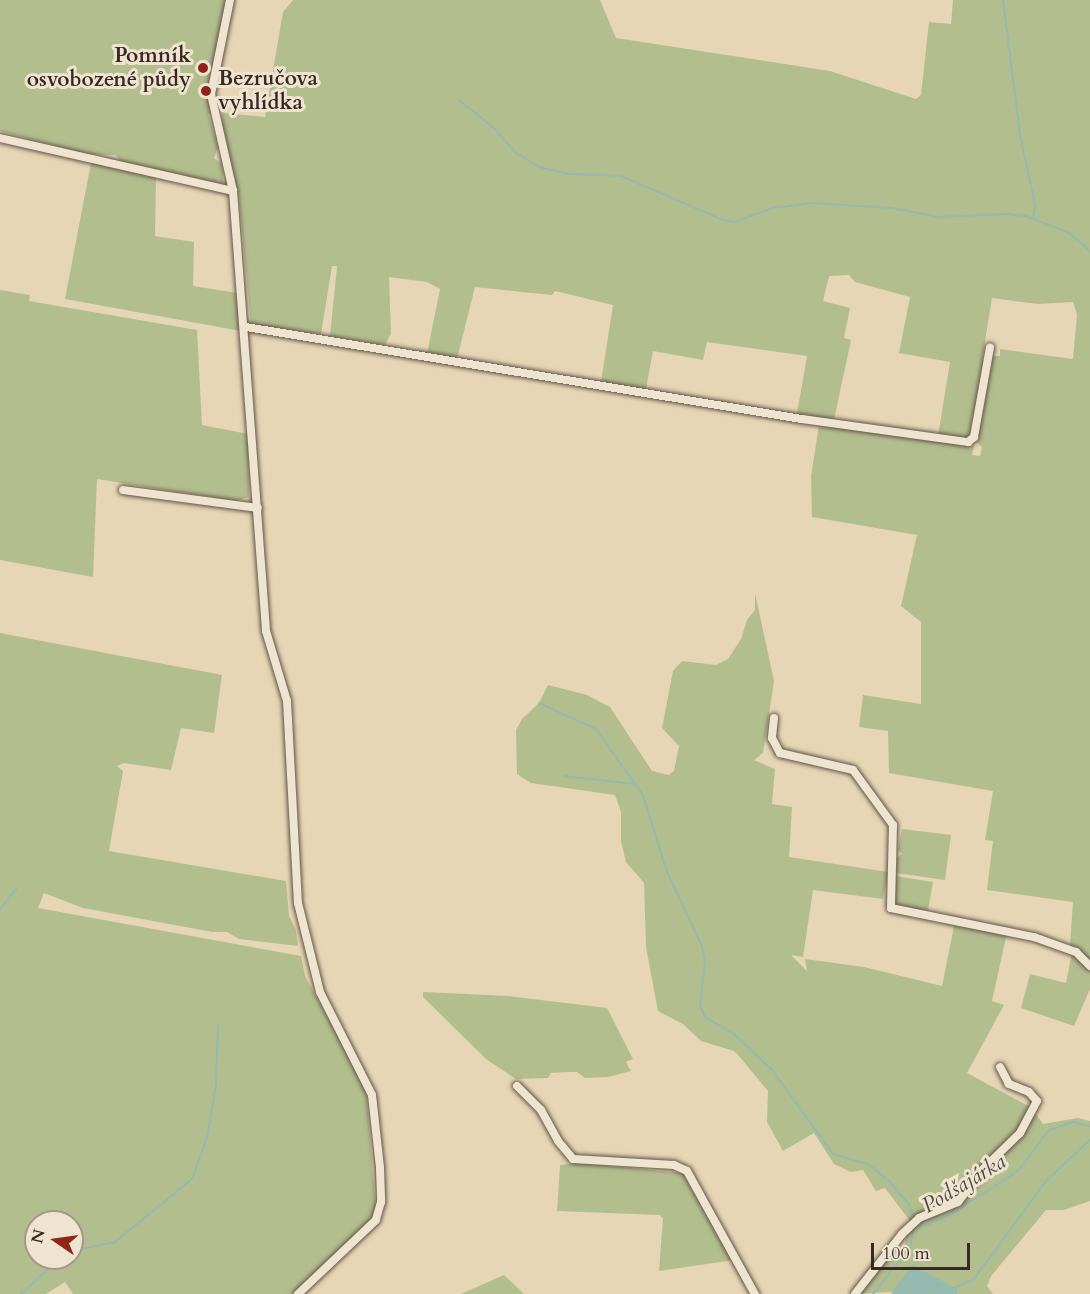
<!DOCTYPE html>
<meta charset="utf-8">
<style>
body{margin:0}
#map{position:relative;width:1090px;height:1294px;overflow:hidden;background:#e6d6b5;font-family:Cardo,serif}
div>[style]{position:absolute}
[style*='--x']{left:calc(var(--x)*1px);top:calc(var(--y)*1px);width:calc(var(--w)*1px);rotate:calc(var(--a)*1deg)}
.green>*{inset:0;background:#b3be8f}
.water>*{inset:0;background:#96b9b0}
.stream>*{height:2px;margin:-1px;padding:0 1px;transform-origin:1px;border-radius:1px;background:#96b9b0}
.roads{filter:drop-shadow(0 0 2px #635448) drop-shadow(0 0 2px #635448)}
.minor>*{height:8px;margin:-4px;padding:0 4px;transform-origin:4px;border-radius:4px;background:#efe4cf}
.dots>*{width:16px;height:16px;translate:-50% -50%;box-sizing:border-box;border:3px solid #efe4cf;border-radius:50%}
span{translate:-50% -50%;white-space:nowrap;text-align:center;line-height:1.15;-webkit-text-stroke:6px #efe4cf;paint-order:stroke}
.poi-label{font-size:21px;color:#372823;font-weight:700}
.right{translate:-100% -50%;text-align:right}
.left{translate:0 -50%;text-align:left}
.water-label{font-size:22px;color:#4f4c46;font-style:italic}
.north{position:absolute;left:24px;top:1210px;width:60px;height:60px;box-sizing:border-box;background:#efe4cf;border:2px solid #a5998a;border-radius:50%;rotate:283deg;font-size:16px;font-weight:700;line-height:24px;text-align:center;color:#372823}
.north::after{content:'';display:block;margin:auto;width:21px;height:27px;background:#8f2418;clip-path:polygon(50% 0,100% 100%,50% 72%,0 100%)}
.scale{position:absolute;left:871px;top:1243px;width:99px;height:27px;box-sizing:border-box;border:3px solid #372823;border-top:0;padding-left:8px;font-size:18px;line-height:21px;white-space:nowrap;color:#372823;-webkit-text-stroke:4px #efe4cf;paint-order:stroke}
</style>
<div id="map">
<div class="green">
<i style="clip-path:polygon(0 0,226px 0,208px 100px,211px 114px,208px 114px,218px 147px,214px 158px,222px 164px,223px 184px,120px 161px,116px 155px,86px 154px,0 131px)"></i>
<i style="clip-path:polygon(293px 0,600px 0,616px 38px,830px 71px,916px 99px,921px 95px,929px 22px,951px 24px,953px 0,1090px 0,1090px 989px,1074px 1026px,1021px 1008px,1030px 974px,1066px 983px,1073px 948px,1070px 945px,1073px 902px,987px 890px,993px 841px,985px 840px,993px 791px,889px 773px,888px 731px,859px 727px,863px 695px,921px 704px,921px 622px,901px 606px,917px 535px,812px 517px,811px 476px,819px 425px,974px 446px,972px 455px,980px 456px,982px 447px,975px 440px,991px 356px,1000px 356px,1000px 349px,1073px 359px,1077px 315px,1073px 302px,1038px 304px,992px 298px,982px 360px,985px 361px,968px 440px,938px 436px,950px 362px,899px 353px,910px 297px,855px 282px,849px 275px,829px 276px,823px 301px,850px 308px,844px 338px,851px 340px,834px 420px,797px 414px,807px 356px,707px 342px,703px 360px,653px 351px,646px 389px,601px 382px,613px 305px,555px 291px,552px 295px,475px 287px,457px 359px,427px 354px,440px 289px,427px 282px,389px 277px,391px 334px,385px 345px,330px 336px,337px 266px,332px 266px,321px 334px,251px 324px,239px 197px,222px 126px,223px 113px,265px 117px,283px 12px)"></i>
<i style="clip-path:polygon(91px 163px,156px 177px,155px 236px,194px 242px,193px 286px,237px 293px,241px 331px,65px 299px)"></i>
<i style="clip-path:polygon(0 290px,30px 295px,29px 301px,197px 330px,202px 425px,248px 434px,249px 497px,236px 501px,97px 479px,93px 577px,0 560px)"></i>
<i style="clip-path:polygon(755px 593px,774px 681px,763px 753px,754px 760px,775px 769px,772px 804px,792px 807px,789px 857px,888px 872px,883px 899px,813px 890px,803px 957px,791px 955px,807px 971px,805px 959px,864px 967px,942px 986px,954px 926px,1007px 933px,992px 1001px,1004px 1005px,967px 1073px,1032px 1108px,1017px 1130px,973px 1175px,1020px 1135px,1035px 1113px,1043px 1124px,1078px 1118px,1090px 1121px,1090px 1201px,1064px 1210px,1046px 1210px,991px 1276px,987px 1286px,993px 1294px,957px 1294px,957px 1289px,853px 1294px,887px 1255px,897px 1256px,904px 1248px,910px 1221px,885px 1188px,876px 1191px,863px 1170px,851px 1172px,834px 1164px,814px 1133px,783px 1151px,767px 1122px,768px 1091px,739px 1056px,734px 1051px,701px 1041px,683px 1024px,658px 1011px,646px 947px,644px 883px,626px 862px,621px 841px,621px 812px,615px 795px,531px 783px,517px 774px,516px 730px,522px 719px,539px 703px,548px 685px,587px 695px,610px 707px,652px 771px,669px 775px,674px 771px,679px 746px,662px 728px,673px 671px,682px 661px,716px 665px,728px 659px,741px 639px,747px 620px,755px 610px)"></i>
<i style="clip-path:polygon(evenodd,0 633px,222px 675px,214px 733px,181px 728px,171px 770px,124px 763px,117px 766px,123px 771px,109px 851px,286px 881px,289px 916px,296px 930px,298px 946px,239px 939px,227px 932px,212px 932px,83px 908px,44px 893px,38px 908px,301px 956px,305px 976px,366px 1089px,376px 1214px,295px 1294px,73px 1294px,65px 1282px,46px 1294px,0 1294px,0 633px,36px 1222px,72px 1222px,72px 1258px,36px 1258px,36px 1222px)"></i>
<i style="clip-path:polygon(902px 829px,951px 835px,945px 880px,896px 873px,897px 858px,902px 854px,898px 850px)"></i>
<i style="clip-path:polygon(895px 876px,933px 882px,928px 910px,895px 908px,891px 898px)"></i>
<i style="clip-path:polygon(423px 992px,508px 996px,607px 1008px,633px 1059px,626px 1062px,631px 1071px,608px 1077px,585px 1078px,577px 1072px,566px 1072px,551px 1073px,548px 1078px,516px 1079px,486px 1059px,423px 997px)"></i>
<i style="clip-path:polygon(577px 1163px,683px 1173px,734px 1260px,659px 1271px,663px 1218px,660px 1215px,557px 1211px,560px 1165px)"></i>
<i style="clip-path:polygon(504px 1275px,524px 1294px,461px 1294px)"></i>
</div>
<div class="water">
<i style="clip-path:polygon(912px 1265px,957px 1289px,957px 1294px,891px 1294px)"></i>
</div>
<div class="stream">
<i style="--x:1003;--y:0;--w:136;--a:82.8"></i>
<i style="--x:1020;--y:135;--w:72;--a:77.9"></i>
<i style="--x:1035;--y:205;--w:14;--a:98"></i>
<i style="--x:459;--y:100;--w:45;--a:38.7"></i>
<i style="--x:494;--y:128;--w:33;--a:49"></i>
<i style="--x:516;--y:153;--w:27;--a:31"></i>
<i style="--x:539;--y:167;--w:31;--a:13"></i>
<i style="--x:569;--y:174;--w:52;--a:2.2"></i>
<i style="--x:621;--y:176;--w:111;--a:23.3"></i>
<i style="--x:723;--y:220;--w:11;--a:10"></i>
<i style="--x:734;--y:222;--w:41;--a:-19.7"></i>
<i style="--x:773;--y:208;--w:39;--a:-7"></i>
<i style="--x:812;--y:203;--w:79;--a:3.6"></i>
<i style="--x:891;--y:208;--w:49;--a:10.6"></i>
<i style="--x:939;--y:217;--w:68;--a:-2.5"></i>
<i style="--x:1007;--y:214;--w:19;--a:6"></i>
<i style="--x:1026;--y:216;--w:46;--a:21.6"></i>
<i style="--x:1069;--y:233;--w:28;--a:41"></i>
<i style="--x:539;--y:703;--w:63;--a:24.5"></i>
<i style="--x:596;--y:729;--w:81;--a:54.5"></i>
<i style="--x:643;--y:795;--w:81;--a:72.7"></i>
<i style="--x:667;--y:872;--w:82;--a:64.7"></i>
<i style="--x:702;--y:946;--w:16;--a:79"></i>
<i style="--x:705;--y:962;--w:43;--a:96.6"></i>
<i style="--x:700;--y:1005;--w:13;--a:67"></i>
<i style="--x:705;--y:1017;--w:34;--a:30"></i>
<i style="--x:734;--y:1034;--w:52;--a:43.5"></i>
<i style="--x:772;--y:1070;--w:104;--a:54"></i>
<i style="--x:833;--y:1154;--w:36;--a:16"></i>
<i style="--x:868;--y:1164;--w:27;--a:39"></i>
<i style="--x:889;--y:1181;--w:32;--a:49"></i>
<i style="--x:910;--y:1205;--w:16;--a:75"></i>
<i style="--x:564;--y:776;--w:72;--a:6.3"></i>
<i style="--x:0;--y:909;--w:26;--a:-51"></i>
<i style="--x:72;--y:1251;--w:44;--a:-11.8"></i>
<i style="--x:115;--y:1242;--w:99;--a:-39.3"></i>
<i style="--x:192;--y:1179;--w:44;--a:-69.9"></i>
<i style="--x:207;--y:1138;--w:54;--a:-80.4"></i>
<i style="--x:216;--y:1085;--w:60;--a:-88.1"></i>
<i style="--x:954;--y:1288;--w:22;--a:-24"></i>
<i style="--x:974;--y:1279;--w:122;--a:-53.7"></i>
<i style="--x:1046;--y:1181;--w:60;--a:-43"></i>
<i style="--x:21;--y:1294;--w:53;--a:-42.7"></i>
<i style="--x:873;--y:1294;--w:60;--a:-51.8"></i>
<i style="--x:910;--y:1247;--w:21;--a:-79"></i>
<i style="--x:914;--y:1226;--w:10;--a:0"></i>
<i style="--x:924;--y:1226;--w:27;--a:-24"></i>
<i style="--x:949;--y:1215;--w:82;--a:-32.5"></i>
<i style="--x:1018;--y:1171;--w:51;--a:-52.9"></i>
<i style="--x:1049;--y:1130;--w:26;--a:-18"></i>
<i style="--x:1074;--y:1122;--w:16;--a:14"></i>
</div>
<div class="roads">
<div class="minor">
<i style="--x:230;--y:0;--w:96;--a:101.4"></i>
<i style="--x:211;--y:94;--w:99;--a:77.2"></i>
<i style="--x:233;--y:191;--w:441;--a:85.7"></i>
<i style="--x:266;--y:631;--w:73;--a:73.3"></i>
<i style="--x:287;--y:701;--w:202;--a:86.9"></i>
<i style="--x:298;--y:903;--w:92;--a:76.1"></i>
<i style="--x:320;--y:992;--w:115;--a:63.2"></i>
<i style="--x:372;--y:1095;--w:73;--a:83.7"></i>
<i style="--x:380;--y:1168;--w:34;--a:88"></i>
<i style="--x:381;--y:1202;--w:19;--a:106"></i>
<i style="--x:376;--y:1220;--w:108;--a:136.5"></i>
<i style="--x:0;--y:138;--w:239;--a:12.8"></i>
<i style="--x:246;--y:327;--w:564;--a:9.4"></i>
<i style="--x:802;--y:419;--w:168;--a:7.9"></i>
<i style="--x:968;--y:442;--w:8;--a:-40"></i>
<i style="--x:974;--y:437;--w:91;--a:-79.9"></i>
<i style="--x:123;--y:490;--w:136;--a:7.6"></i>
<i style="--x:774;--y:718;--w:20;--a:96"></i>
<i style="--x:772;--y:738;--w:17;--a:62"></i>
<i style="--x:780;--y:753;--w:75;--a:13.1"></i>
<i style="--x:853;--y:770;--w:68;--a:54"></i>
<i style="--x:893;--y:825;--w:83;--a:91.4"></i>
<i style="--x:891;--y:908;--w:146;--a:11.5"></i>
<i style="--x:1034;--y:937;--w:45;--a:19.7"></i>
<i style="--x:1076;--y:952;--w:20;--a:45"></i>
<i style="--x:517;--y:1086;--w:34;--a:45"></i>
<i style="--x:541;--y:1110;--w:35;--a:61"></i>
<i style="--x:558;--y:1141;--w:23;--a:50"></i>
<i style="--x:573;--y:1159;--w:101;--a:3.4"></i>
<i style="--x:674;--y:1165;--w:14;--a:25"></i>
<i style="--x:687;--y:1171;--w:141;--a:61.1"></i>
<i style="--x:855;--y:1294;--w:76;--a:-51.9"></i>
<i style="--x:902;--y:1234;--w:23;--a:-43"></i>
<i style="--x:919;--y:1218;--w:42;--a:-22.3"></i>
<i style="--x:958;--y:1202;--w:44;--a:-52.4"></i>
<i style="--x:985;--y:1167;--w:49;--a:-44.2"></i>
<i style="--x:1020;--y:1133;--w:36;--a:-62"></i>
<i style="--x:1037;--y:1101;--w:12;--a:-132"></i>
<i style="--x:1029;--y:1092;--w:22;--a:-158"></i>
<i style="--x:1009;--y:1084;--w:19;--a:-118"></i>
</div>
</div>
<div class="dots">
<i style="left:203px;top:68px;background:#8f2418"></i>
<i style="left:206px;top:91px;background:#8f2418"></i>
</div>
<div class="poi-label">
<span class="right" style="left:191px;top:68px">Pomník<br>osvobozené půdy</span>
<span class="left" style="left:218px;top:91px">Bezručova<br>vyhlídka</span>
</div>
<div class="water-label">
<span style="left:964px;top:1184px;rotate:-31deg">Podšajárka</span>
</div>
<div class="north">N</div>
<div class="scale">100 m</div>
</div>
